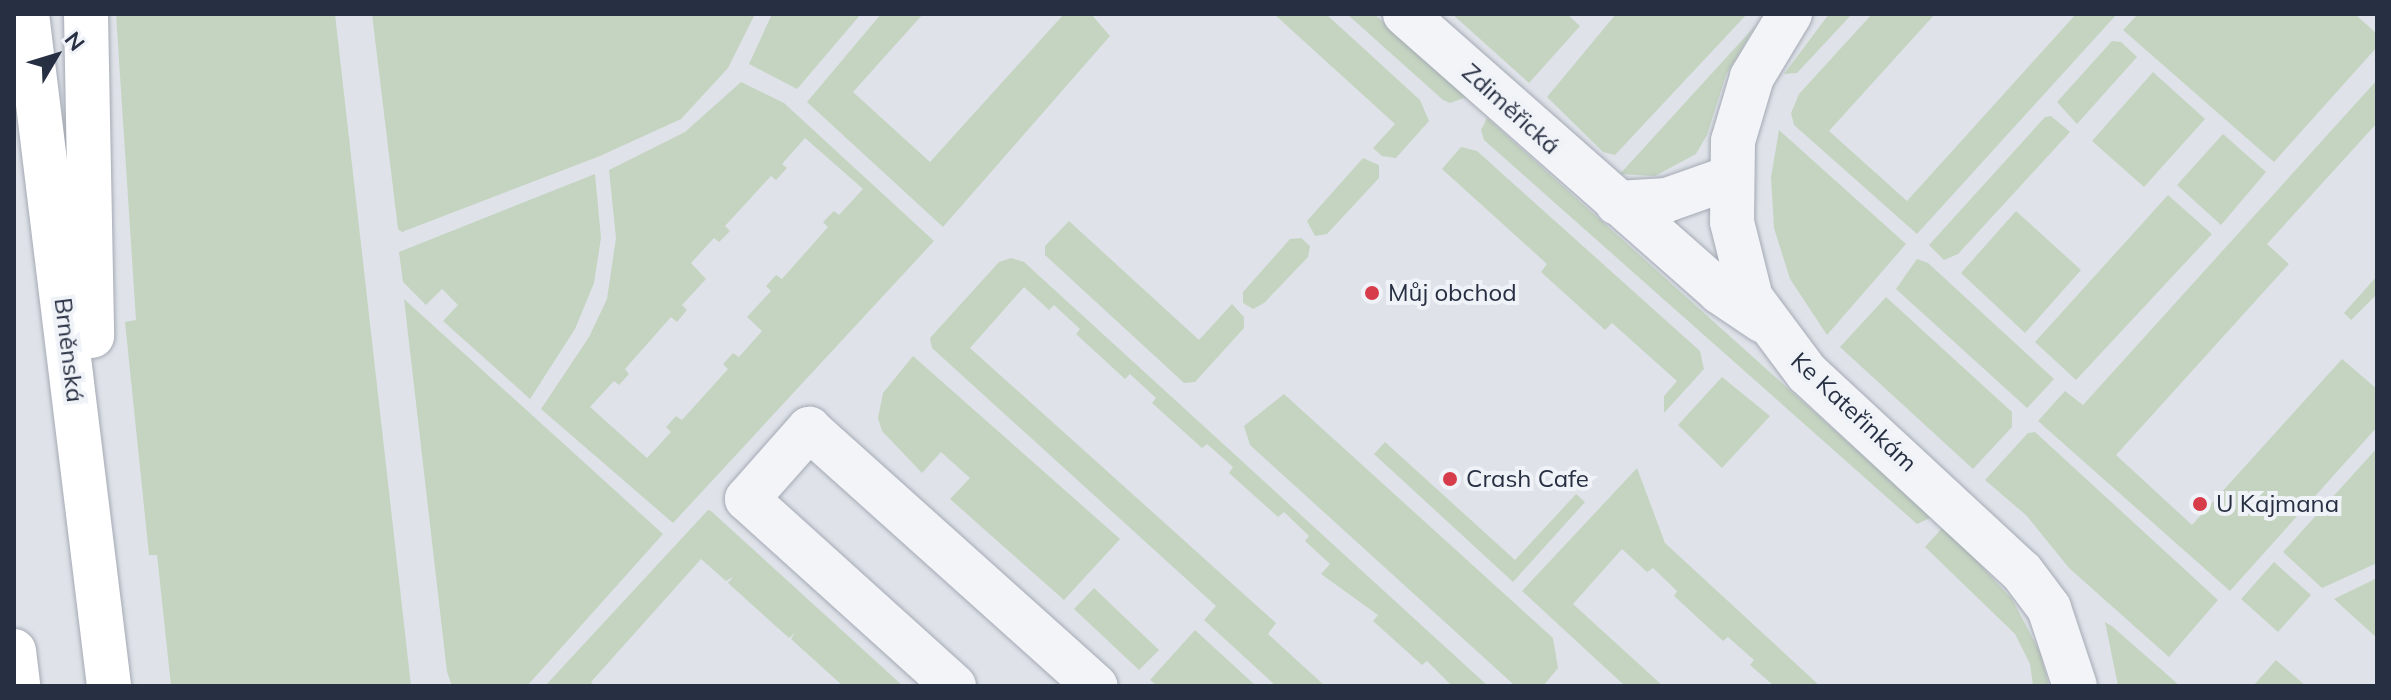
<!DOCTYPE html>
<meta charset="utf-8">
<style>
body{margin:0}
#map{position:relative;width:2391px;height:700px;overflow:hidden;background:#dfe3e9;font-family:Mulish,sans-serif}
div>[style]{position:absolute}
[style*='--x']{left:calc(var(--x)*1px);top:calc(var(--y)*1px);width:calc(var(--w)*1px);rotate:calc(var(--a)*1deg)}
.green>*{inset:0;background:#c4d4c0}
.roads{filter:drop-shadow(0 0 2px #a4a9b4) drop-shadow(0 0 2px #a4a9b4)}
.minor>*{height:44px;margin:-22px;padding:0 22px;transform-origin:22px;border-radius:22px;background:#f2f4f7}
.highway>*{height:44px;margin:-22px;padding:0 22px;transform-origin:22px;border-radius:22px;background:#fff}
.dots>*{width:22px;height:22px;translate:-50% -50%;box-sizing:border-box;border:4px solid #eff2f7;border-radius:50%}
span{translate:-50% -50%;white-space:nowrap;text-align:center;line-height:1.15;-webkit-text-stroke:8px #eff2f7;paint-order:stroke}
.street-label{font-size:24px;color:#272f42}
.poi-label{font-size:24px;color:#272f42}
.left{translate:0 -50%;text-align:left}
.frame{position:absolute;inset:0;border:16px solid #272f42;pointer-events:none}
.north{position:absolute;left:16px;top:16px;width:80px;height:80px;-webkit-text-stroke:6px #eff2f7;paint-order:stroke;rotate:52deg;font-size:22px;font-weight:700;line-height:32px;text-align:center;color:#272f42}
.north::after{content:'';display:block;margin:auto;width:28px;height:36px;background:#272f42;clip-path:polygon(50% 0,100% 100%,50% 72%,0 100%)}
</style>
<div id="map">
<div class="green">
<i style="clip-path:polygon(116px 14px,335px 14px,411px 686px,171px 686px,157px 555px,149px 555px,125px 322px,136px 320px)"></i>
<i style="clip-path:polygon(372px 14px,755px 14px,728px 68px,681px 119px,600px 156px,402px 232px,398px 229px)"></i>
<i style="clip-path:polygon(772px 14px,861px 14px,797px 89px,749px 64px)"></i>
<i style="clip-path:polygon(881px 14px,923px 14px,853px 92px,930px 162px,1064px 14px,1091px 14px,1110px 36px,943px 227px,807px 102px)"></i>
<i style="clip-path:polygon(1274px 14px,1326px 14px,1420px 100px,1429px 121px,1396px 158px,1382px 156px,1373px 148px,1395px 124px)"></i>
<i style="clip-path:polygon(1347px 14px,1374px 14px,1467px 97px,1450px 103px,1443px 100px)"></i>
<i style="clip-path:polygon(1452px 14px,1567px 14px,1580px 26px,1529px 83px)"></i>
<i style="clip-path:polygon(1616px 14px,1747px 14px,1615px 155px,1603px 152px,1547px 97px)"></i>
<i style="clip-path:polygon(1829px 14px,1852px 14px,1797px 73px,1784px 74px)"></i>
<i style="clip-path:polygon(1872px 14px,1935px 14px,1829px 131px,1907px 201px,2076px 14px,2117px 14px,1917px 234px,1794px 125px,1791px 113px,1799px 94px)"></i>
<i style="clip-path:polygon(2138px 14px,2355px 14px,2377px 34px,2377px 47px,2274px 162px,2123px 30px)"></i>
<i style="clip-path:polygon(1755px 26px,1726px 75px,1707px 135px,1696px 154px,1655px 176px,1620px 174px)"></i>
<i style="clip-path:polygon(2112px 41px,2121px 42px,2137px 57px,2077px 124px,2057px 102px)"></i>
<i style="clip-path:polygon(2153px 72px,2205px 119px,2144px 187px,2092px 141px)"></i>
<i style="clip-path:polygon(2377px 80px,2377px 123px,2267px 244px,2289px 264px,2116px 455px,2192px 525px,2342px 359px,2377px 389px,2377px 427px,2230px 591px,2038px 421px,2065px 391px,2083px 405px)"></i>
<i style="clip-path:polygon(evenodd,741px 82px,784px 103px,934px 241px,673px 523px,541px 409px,589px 337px,607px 299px,616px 238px,609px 170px,685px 132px,741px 82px,805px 138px,863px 189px,839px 215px,834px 211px,823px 222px,828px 227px,782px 279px,776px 275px,766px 286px,771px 291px,747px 317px,762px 331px,739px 357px,733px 353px,723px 364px,728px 369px,682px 420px,676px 416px,666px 427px,671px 432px,647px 458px,590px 407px,614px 381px,619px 385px,629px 374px,625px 369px,671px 317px,677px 322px,687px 310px,682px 305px,706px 279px,691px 263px,714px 238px,719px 242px,730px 231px,725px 226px,771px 176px,776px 180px,787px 168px,782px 164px,805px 138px)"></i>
<i style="clip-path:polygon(2051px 116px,2070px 132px,1958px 254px,1944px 260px,1929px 245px,2045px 117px)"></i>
<i style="clip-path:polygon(1487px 118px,1930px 516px,1930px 518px,1917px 524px,1484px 140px,1481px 130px)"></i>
<i style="clip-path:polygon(1779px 130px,1906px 244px,1827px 335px,1790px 279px,1774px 228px,1771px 177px)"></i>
<i style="clip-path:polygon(2223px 134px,2266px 172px,2221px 225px,2177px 185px)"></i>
<i style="clip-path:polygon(1461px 147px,1477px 151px,1700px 351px,1704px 369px,1664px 413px,1664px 396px,1677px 381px,1612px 323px,1605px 330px,1541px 272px,1547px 264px,1442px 169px)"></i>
<i style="clip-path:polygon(1363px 158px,1379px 165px,1379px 178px,1327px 234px,1315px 236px,1307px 221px)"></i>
<i style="clip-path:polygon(595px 174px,601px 238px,594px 283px,575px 329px,530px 399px,443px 321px,458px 305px,442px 289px,426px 305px,403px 282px,399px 252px)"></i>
<i style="clip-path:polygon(2168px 195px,2212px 234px,2076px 380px,2035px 342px)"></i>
<i style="clip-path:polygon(2016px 211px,2081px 270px,2025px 333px,1961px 273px)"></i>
<i style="clip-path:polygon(1069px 221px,1199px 340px,1232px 304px,1244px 317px,1244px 328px,1195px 382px,1184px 383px,1045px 255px,1045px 246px)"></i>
<i style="clip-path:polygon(1301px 238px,1310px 246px,1308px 257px,1264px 303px,1253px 309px,1243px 303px,1243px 292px,1290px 239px)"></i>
<i style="clip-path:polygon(1011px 258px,1024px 262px,1488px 686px,1452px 686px,1427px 661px,1422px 665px,1373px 621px,1378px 615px,1321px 574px,1330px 564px,1305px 541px,1309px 536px,1284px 512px,1278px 517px,1229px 473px,1233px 467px,1207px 444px,1202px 448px,1152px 403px,1156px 398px,1130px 374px,1125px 379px,1076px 334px,1080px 329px,1054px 305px,1049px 310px,1024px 287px,970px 348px,1276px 623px,1268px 634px,1325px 686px,1276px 686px,1204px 620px,1216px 606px,932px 348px,930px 338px,999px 262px)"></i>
<i style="clip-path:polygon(1917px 259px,1928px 263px,2054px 379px,2027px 408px,1896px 289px)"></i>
<i style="clip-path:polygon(2377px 276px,2377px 294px,2351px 320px,2344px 313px)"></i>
<i style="clip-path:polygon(1886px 297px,2012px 412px,2012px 427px,1973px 469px,1840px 347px)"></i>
<i style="clip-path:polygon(404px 299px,663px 534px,527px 686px,452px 686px,447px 672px)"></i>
<i style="clip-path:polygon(913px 356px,1120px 539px,1064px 600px,950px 499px,970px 478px,941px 452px,922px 473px,882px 431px,878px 418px,883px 393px)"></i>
<i style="clip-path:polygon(1722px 377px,1770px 416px,1722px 468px,1678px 425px)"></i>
<i style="clip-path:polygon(1284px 394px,1553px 638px,1558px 668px,1543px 686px,1513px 684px,1250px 445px,1244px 426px)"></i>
<i style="clip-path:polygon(2035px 432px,2218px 600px,2169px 657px,2069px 568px,2027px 516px,1985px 480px,2028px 433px)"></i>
<i style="clip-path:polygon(1385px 442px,1515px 560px,1576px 494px,1585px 502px,1513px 582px,1374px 454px)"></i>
<i style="clip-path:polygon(2377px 448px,2377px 563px,2322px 588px,2283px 552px)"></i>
<i style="clip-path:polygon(1637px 468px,1665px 543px,1820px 686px,1774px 686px,1750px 665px,1754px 660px,1728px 637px,1723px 641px,1674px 596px,1677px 591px,1653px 568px,1647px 572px,1622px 549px,1573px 604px,1663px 686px,1625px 686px,1522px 591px)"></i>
<i style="clip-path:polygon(708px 510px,711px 511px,903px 686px,843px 686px,791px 639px,795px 633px,789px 638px,728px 583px,733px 577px,726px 581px,701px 559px,591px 682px,595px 686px,545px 686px)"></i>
<i style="clip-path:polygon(1944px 526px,2012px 599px,2040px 652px,2049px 686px,2033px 686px,2030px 664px,2015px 634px,1925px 547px)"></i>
<i style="clip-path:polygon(2274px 562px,2311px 595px,2278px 632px,2241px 599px)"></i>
<i style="clip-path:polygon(2377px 578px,2377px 638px,2334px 599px)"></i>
<i style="clip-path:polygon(1094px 588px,1159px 650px,1139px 670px,1074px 609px)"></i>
<i style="clip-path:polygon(2105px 622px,2113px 627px,2180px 686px,2118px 686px)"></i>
<i style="clip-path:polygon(1195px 630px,1256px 686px,1157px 686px,1150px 680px)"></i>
<i style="clip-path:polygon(2276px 660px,2306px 686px,2253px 686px)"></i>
</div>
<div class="roads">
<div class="minor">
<i style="--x:1405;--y:14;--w:420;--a:41.4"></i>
<i style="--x:1720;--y:292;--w:52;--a:34"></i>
<i style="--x:1790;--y:14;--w:74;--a:121.1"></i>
<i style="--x:1752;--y:77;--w:67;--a:106.5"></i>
<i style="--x:1733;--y:141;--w:81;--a:90.7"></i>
<i style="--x:1732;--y:222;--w:78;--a:76"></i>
<i style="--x:1751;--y:298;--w:94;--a:53.3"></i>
<i style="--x:1807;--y:373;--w:293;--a:42.8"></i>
<i style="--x:2022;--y:572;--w:45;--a:53.1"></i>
<i style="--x:2049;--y:608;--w:82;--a:71.6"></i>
<i style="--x:1617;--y:203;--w:50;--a:-3.4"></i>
<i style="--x:1667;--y:200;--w:66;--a:-19.5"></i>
<i style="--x:954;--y:686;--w:279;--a:-137.9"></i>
<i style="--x:747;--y:499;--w:94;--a:-48.5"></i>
<i style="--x:809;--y:429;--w:385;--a:41.9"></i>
</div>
<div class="highway">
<i style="--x:27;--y:14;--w:677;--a:83.04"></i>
<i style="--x:86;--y:14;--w:322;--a:88.9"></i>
<i style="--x:14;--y:651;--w:35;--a:83"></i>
</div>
</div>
<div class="dots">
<i style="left:1372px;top:293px;background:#d73c4a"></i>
<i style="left:1450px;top:479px;background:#d73c4a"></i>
<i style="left:2200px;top:504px;background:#d73c4a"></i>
</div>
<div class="street-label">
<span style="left:1511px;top:109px;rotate:42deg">Zdiměřická</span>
<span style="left:69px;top:350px;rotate:83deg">Brněnská</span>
<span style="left:1854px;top:412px;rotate:43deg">Ke Kateřinkám</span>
</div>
<div class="poi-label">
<span class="left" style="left:1388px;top:293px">Můj obchod</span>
<span class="left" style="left:1466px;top:479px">Crash Cafe</span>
<span class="left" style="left:2216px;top:504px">U Kajmana</span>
</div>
<div class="frame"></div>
<div class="north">N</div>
</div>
